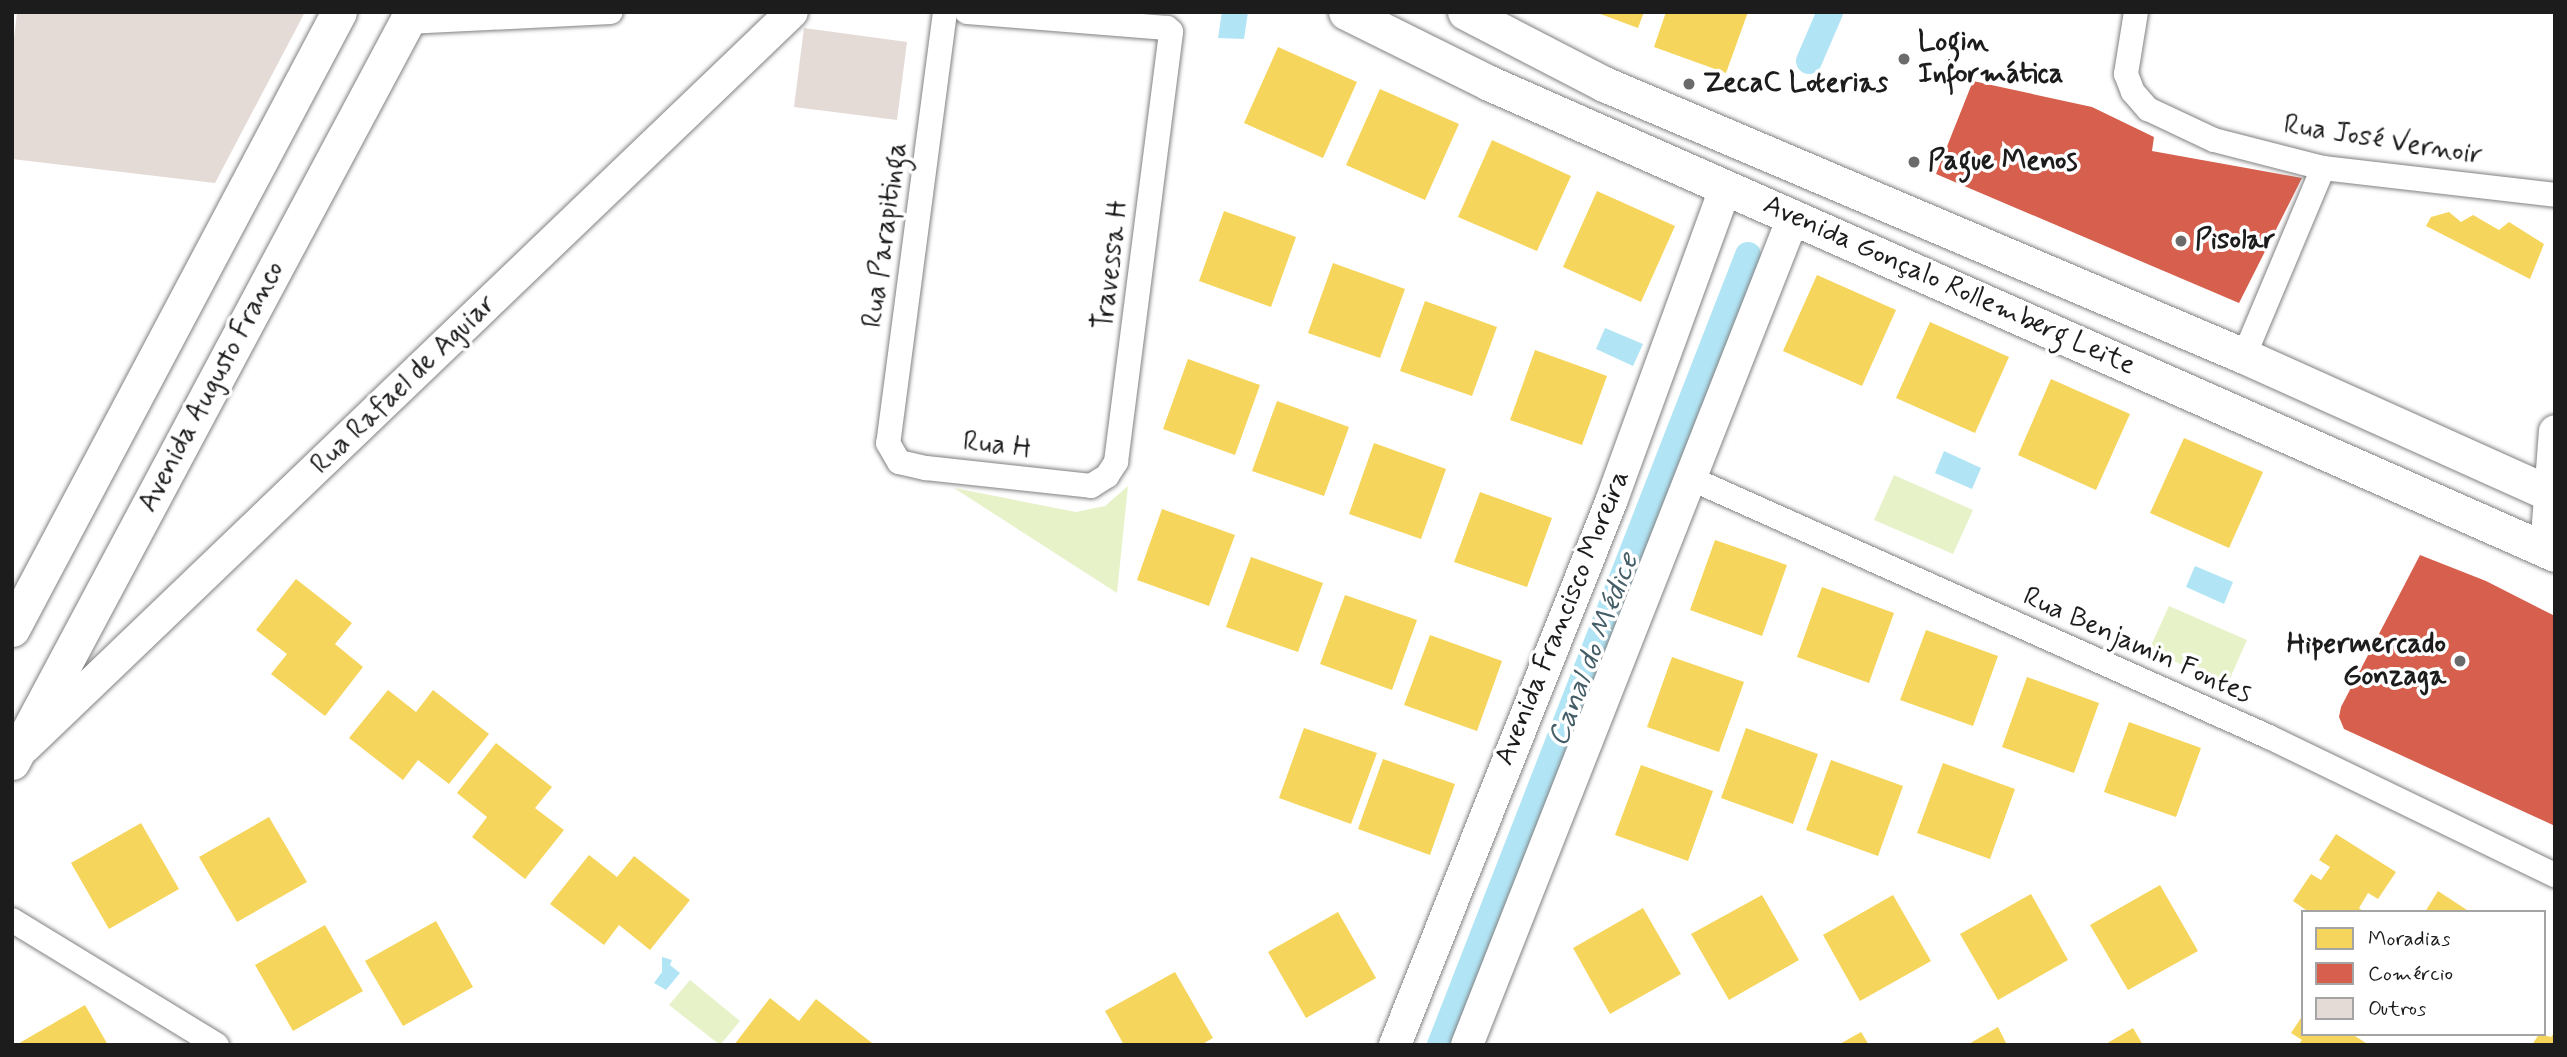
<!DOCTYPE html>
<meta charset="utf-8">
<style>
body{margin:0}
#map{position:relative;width:2567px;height:1057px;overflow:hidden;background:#fff;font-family:Mynerve,sans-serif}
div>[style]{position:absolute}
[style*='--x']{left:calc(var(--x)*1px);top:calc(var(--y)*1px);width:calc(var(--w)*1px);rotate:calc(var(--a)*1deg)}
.green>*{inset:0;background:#e7f2c9}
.water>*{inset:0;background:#b1e5f5}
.homes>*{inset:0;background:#f6d55c}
.shops>*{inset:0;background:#d6604d}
.canal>*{height:26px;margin:-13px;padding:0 13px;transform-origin:13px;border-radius:13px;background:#b1e5f5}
.building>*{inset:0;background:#e4dad6}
.roads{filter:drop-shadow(0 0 2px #828282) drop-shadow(0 0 2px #828282)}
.minor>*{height:24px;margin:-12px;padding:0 12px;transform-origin:12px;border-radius:12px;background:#fff}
.tertiary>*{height:32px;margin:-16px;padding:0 16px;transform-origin:16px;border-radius:16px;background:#fff}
.secondary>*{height:35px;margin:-17.5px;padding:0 17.5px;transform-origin:17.5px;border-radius:17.5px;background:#fff}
.dots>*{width:19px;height:19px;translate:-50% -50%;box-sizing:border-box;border:4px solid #fff;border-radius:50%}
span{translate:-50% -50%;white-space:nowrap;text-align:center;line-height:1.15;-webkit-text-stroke:7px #fff;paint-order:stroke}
.poi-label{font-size:28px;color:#1c1c1c;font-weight:700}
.left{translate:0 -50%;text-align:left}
.right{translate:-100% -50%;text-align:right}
.street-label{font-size:28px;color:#1c1c1c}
.water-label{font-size:30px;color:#455e67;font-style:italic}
.frame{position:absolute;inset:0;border:14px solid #1c1c1c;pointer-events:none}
.legend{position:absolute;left:2301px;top:910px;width:245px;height:126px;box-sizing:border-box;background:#fff;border:2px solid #a4a4a4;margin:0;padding:9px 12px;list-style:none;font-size:21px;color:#1c1c1c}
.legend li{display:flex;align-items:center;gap:14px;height:35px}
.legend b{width:35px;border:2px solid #a4a4a4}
</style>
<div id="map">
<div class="green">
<i style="clip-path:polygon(1894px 475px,1973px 510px,1953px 554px,1874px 520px)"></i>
<i style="clip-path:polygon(1128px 486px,1117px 593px,954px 488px,1076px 512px,1105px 506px)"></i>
<i style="clip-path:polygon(2169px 606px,2247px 640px,2227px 685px,2149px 650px)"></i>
<i style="clip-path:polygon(690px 980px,740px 1021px,720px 1045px,669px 1005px)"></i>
</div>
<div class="water">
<i style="clip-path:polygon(1222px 12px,1248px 12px,1244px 39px,1218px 38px)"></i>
<i style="clip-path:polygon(1605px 328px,1643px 344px,1633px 366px,1596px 349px)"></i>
<i style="clip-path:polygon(1944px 451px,1981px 468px,1972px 489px,1935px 473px)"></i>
<i style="clip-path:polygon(2195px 566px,2233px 582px,2224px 604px,2186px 587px)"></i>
<i style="clip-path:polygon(662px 957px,672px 960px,670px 965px,680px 973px,666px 990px,654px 983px,662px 972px)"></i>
</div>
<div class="homes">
<i style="clip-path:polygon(1595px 12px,1644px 12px,1638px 28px)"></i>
<i style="clip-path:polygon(1666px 12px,1748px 12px,1726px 73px,1654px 47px)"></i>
<i style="clip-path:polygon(1278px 47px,1357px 82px,1323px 158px,1244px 123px)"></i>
<i style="clip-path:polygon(1380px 89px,1459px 124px,1425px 200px,1346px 165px)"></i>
<i style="clip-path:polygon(1492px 140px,1571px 176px,1537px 251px,1458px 217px)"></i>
<i style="clip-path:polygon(1597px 191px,1675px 226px,1641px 302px,1563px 267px)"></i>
<i style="clip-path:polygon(1224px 211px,1296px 237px,1271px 307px,1199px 281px)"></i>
<i style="clip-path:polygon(2449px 212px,2461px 222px,2473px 215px,2499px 230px,2509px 222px,2544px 244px,2530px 279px,2426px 226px,2431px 217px)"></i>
<i style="clip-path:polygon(1333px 263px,1405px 289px,1380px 358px,1308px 333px)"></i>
<i style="clip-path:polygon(1817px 275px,1896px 310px,1862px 386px,1783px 351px)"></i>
<i style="clip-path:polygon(1425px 301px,1497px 327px,1472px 396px,1400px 371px)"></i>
<i style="clip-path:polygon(1930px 322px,2009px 357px,1975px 433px,1896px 398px)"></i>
<i style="clip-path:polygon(1535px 350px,1607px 376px,1582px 445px,1510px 420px)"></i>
<i style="clip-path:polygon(1188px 359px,1260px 385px,1235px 455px,1163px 429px)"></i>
<i style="clip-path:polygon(2051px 379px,2130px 414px,2096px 490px,2018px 455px)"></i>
<i style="clip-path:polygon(1277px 401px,1349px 427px,1324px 496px,1252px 471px)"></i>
<i style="clip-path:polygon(2184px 438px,2263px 472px,2229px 548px,2150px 513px)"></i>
<i style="clip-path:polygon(1374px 443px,1446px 469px,1421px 539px,1349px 514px)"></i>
<i style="clip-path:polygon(1480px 492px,1552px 518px,1527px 587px,1454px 562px)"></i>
<i style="clip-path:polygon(1162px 509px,1235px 535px,1209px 606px,1137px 580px)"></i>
<i style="clip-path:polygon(1715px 540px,1787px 565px,1762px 636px,1690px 610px)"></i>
<i style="clip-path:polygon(1251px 557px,1323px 583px,1298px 652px,1226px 627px)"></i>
<i style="clip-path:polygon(296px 579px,352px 623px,335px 644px,363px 667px,325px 716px,271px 674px,287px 654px,256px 630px)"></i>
<i style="clip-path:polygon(1822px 587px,1894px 613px,1869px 683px,1797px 657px)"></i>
<i style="clip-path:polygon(1345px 595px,1417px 620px,1392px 690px,1320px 664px)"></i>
<i style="clip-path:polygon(1926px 630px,1998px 656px,1973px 726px,1900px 700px)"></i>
<i style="clip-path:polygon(1430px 635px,1502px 661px,1477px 731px,1404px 705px)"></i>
<i style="clip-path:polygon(1672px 657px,1744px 682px,1719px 752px,1647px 727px)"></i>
<i style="clip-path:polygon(2027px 677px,2099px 703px,2074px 773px,2002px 747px)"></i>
<i style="clip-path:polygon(388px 690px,416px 712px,433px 690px,489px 734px,449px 784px,418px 760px,403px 780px,349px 738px)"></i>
<i style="clip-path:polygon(2129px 722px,2201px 748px,2176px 817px,2104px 792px)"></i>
<i style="clip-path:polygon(1304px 728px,1377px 753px,1351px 824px,1279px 798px)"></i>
<i style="clip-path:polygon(1746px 728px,1818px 754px,1793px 824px,1721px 798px)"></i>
<i style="clip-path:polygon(496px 743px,552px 787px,535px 808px,564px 830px,525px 879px,472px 837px,487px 817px,457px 793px)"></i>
<i style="clip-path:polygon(1383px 759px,1455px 784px,1430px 855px,1358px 829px)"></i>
<i style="clip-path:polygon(1831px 760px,1903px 786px,1878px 856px,1806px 830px)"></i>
<i style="clip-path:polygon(1943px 763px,2015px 789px,1990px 859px,1917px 833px)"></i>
<i style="clip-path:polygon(1641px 765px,1713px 791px,1688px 861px,1615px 835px)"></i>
<i style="clip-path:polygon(269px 817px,307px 882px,237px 922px,199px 857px)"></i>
<i style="clip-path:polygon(141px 823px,179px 889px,109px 929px,71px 863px)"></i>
<i style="clip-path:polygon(2336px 834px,2396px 872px,2378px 899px,2368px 893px,2359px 908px,2364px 912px,2309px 912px,2293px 901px,2311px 874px,2321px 880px,2330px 867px,2319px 860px)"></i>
<i style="clip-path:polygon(589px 855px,617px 877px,634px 856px,690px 900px,650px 950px,619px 925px,604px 945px,550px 904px)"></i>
<i style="clip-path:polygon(2160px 885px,2198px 951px,2128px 990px,2090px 925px)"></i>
<i style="clip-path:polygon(2438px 891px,2470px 912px,2425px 912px)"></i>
<i style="clip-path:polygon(2031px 894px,2068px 960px,1998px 1000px,1960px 934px)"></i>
<i style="clip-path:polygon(1762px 895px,1799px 960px,1729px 1000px,1691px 934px)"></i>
<i style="clip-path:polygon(1893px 895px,1931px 961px,1860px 1001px,1823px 935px)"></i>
<i style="clip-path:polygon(1643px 908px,1681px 974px,1610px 1014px,1573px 948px)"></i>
<i style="clip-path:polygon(1338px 912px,1376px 978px,1306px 1018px,1268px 952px)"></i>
<i style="clip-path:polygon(436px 921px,473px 987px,403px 1026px,365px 961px)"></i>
<i style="clip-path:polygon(325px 925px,363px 991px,293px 1031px,255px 965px)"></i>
<i style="clip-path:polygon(1175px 972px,1213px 1038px,1201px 1045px,1124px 1045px,1105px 1011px)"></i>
<i style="clip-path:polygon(770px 998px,799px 1021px,816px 999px,872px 1043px,734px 1045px)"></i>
<i style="clip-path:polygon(85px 1005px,108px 1045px,16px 1045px)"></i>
<i style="clip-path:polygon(2303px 1015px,2303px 1034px,2352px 1034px,2369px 1045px,2298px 1045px,2302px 1040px,2291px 1033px)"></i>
<i style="clip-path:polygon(1998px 1027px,2007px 1045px,1967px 1045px)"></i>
<i style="clip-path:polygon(2133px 1028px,2143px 1045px,2104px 1045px)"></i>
<i style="clip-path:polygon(1861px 1032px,1869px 1045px,1838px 1045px)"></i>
<i style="clip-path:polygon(2555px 1032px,2555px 1045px,2532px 1045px,2539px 1034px,2551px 1037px)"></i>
</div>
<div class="shops">
<i style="clip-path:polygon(1973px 81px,2092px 107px,2154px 137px,2152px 151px,2302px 178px,2239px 303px,1936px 174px)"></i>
<i style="clip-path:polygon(2420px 555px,2486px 581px,2555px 616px,2555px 826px,2344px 729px,2339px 717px,2341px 707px)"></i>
</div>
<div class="canal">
<i style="--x:1809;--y:61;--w:53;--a:-66.8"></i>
<i style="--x:1440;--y:1045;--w:848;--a:-68.7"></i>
</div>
<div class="building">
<i style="clip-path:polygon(17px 12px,305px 12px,215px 183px,12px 159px,12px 57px)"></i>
<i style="clip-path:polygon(804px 28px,907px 42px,897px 120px,794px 107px)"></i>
</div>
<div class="roads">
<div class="minor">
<i style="--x:945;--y:12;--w:435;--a:97.5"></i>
<i style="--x:888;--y:443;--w:22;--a:60"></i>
<i style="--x:899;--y:462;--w:28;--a:13"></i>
<i style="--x:926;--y:468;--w:166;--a:6.2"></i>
<i style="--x:1091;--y:486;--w:19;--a:-32"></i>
<i style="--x:1107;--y:476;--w:17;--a:-57"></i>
<i style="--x:1116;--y:462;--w:434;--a:-82.7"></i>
<i style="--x:1171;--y:32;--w:6;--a:-135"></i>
<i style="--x:1167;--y:28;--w:201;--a:-175.4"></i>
<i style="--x:2136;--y:12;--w:63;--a:99.2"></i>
<i style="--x:2126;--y:74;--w:19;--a:69"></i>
<i style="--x:2133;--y:92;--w:23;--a:49"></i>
<i style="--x:2148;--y:109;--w:73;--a:25.2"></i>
<i style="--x:2214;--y:140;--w:113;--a:14.4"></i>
<i style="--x:2323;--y:168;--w:234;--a:6.6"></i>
<i style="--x:407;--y:22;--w:204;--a:-2.8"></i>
<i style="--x:2244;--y:356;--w:204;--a:-67.2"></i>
<i style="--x:1692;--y:479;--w:632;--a:24.09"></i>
<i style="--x:2269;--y:737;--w:318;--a:25.8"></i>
<i style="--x:12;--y:920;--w:240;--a:31.4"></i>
</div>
<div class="tertiary">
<i style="--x:2546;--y:550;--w:119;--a:-85.7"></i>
<i style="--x:25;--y:747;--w:1062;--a:-43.78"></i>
<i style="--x:1395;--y:1045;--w:584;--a:-68.31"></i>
<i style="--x:1611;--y:502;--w:333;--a:-70"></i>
<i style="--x:1467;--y:1045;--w:889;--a:-68.49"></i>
</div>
<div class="secondary">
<i style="--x:1346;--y:12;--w:160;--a:26.4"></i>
<i style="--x:1489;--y:83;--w:1165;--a:23.84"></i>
<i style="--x:1465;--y:12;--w:157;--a:27.4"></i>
<i style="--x:1604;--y:84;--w:695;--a:23.03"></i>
<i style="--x:2244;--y:356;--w:341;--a:24.2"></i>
<i style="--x:12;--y:629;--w:698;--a:-62.08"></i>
<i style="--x:12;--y:762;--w:850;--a:-61.93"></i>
</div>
</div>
<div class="dots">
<i style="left:1904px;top:59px;background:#6b6b6b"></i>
<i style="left:1689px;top:84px;background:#6b6b6b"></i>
<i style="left:1914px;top:162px;background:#6b6b6b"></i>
<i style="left:2181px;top:241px;background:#6b6b6b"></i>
<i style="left:2460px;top:661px;background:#6b6b6b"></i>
</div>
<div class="poi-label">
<span class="left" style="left:1918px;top:59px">Login<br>Informática</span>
<span class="left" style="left:1703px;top:84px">ZecaC Loterias</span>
<span class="left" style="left:1928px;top:162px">Pague Menos</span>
<span class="left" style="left:2195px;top:241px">Pisolar</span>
<span class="right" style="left:2446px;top:661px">Hipermercado<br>Gonzaga</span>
</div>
<div class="street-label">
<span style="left:2383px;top:141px;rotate:9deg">Rua José Vernoir</span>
<span style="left:886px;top:235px;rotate:-82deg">Rua Parapitinga</span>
<span style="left:1112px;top:265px;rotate:-83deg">Travessa H</span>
<span style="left:1949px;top:286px;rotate:24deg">Avenida Gonçalo Rollemberg Leite</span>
<span style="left:404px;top:385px;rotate:-44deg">Rua Rafael de Aguiar</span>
<span style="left:212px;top:387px;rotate:-62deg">Avenida Augusto Franco</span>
<span style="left:997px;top:446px;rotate:6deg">Rua H</span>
<span style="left:1563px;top:618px;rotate:-68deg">Avenida Francisco Moreira</span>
<span style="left:2137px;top:646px;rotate:24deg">Rua Benjamin Fontes</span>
</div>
<div class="water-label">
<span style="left:1594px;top:650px;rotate:-69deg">Canal do Médice</span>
</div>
<div class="frame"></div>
<ul class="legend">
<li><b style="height:19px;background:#f6d55c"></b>Moradias</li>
<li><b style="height:19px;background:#d6604d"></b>Comércio</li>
<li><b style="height:19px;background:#e4dad6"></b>Outros</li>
</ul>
</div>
